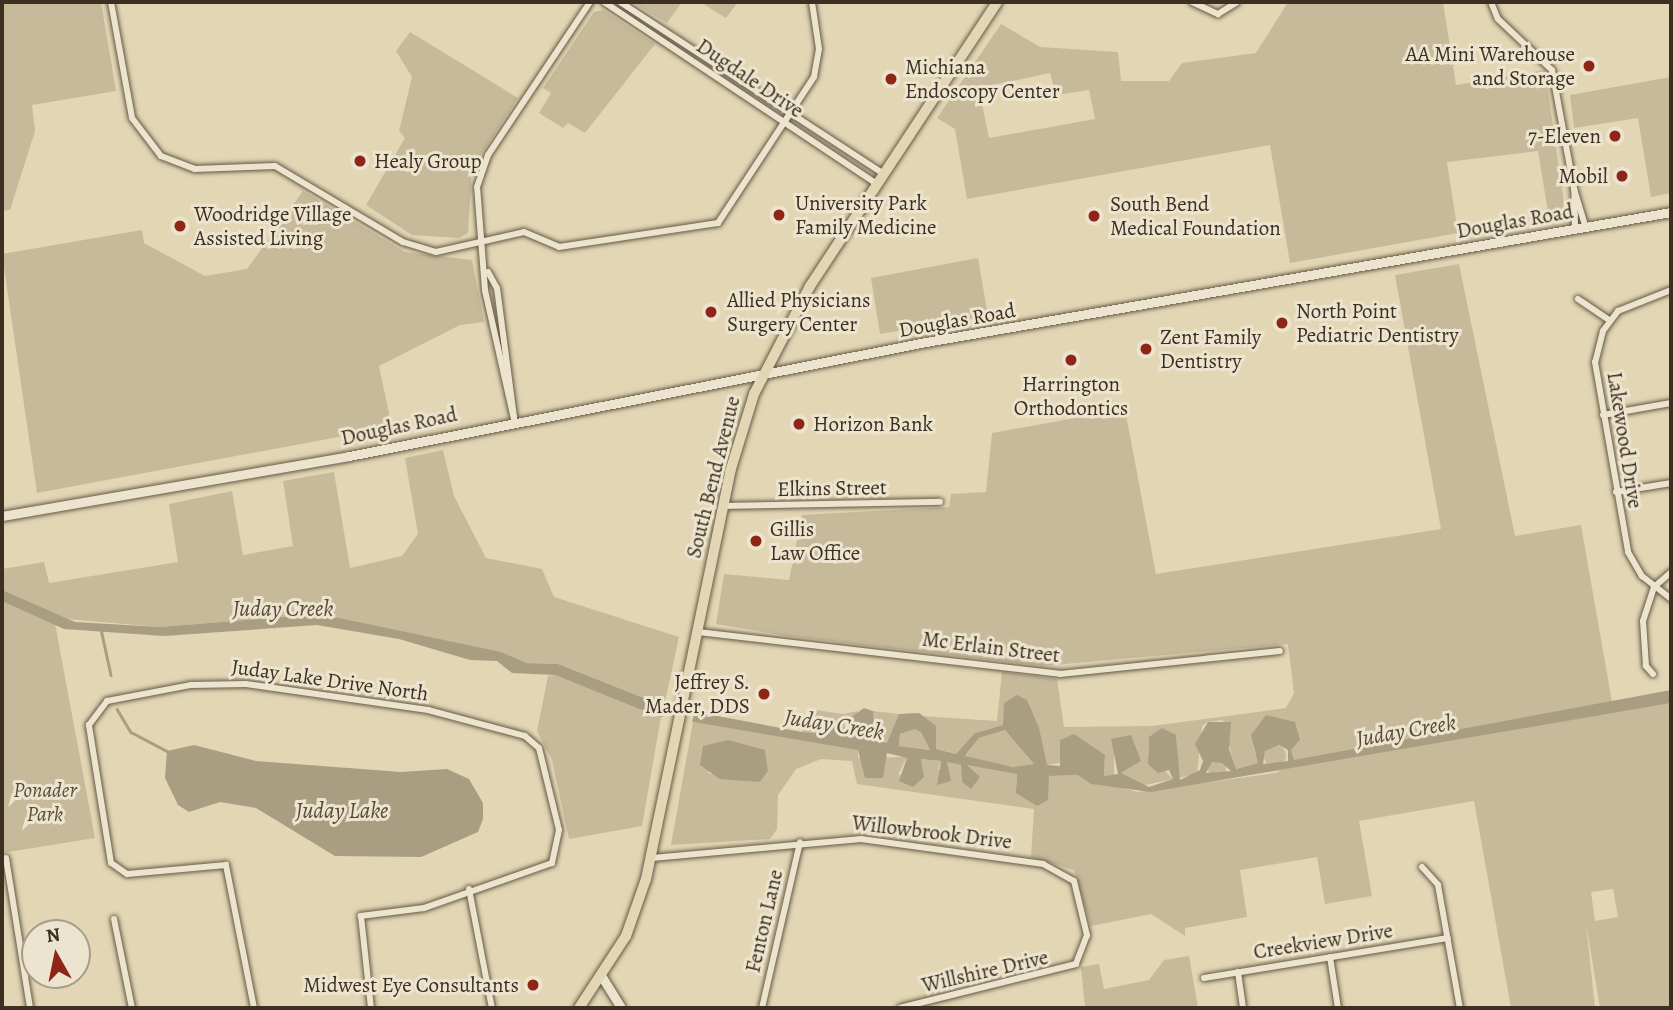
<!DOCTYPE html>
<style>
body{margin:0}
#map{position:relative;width:1673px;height:1010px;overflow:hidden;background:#e2d6b4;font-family:Alegreya,serif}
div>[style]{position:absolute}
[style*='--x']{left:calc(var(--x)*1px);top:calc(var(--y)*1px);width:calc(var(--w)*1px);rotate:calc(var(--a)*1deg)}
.green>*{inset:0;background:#c6ba9b}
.round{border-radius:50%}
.water>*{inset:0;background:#a99e82}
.pier>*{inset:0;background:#e2d6b4}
.stream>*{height:2.5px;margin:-1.25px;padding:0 1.25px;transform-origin:1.25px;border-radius:1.25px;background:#a99e82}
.roads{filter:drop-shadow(0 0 2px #655a46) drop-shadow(0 0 2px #655a46)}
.street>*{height:6px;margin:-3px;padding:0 3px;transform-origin:3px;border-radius:3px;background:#ece4ce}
.secondary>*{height:9px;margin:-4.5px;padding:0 4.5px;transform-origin:4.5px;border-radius:4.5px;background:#ece4ce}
.primary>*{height:10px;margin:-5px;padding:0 5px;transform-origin:5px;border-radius:5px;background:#e2d6b4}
.dots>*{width:19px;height:19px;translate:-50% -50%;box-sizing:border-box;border:4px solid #ece4ce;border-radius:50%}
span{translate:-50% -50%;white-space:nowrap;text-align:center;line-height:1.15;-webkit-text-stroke:6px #ece4ce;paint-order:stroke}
.poi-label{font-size:21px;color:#3b3021}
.right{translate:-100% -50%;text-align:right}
.left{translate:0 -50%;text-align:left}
.street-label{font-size:21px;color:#3b3021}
.park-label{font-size:21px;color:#574c39;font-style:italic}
.water-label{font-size:23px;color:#564c39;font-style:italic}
.frame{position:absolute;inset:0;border:4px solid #3b3021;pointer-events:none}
.north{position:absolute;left:21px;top:919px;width:70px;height:70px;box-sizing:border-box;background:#ece4ce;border:2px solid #a59c89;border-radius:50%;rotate:351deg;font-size:19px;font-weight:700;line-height:28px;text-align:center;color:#3b3021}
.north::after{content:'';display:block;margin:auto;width:24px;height:32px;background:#8f2418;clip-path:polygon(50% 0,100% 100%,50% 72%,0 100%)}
</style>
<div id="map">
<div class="green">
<i style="clip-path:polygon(2px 2px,101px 2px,116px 91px,32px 105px,35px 131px,10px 210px,2px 211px)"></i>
<i style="clip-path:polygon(632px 2px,682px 2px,667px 23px)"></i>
<i style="clip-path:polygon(700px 2px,738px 2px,726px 18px)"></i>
<i style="clip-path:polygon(evenodd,1288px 2px,1443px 2px,1456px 85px,1545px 70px,1565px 210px,1548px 212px,1538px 151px,1447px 162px,1458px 233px,1290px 263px,1270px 145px,967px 199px,955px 129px,937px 118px,1001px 24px,1040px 47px,1118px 52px,1121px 81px,1169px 81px,1182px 63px,1256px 53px,1288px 2px,1050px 73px,1056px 95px,1089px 90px,1095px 119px,989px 138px,979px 88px,1050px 73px)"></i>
<i style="clip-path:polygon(603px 10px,655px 44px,585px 133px,568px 123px,563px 128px,539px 113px,551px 93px,543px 88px,594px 12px)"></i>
<i style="clip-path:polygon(410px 32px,518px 98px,472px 168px,468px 233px,459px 238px,412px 235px,366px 205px,405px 138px,399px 131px,412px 77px,396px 51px)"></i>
<i style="clip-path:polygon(1671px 77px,1671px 193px,1651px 197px,1638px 118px,1574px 128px,1570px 95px)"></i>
<i style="clip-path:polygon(303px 191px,405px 252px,472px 260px,484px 322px,460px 325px,379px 366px,392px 427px,37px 493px,2px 254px,142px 230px,144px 243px,205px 276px,247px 269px)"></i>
<i style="clip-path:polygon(978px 258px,988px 316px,880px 334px,871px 278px)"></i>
<i style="clip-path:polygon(evenodd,1459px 264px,1515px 536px,1581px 525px,1612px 702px,1562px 711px,1545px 724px,1671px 703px,1671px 1008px,1600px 1008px,1586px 923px,1595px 1008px,1511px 1008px,1474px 801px,1359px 821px,1372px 896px,1325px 904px,1317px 857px,1240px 870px,1247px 917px,1185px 928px,1185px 936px,1151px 914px,1091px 926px,1074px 870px,1031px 857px,1034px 809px,857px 784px,852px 761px,821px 759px,796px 769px,778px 795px,777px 829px,770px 839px,671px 845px,693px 722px,844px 747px,858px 750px,858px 758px,907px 757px,898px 775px,923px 771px,921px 759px,941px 761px,938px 769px,948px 772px,947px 762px,961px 765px,962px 782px,966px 765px,996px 769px,1017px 774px,1016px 786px,1046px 787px,1049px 776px,1078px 775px,1137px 792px,1276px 773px,1294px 761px,1291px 750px,1300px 740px,1253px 746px,1259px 763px,1235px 769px,1223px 720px,1208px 722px,1202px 726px,1197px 774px,1178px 778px,1176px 735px,1149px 737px,1148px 754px,1173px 779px,1141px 786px,1121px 773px,1141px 761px,1114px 747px,1114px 775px,1104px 776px,1105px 755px,1047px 765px,1027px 700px,1003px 725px,975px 733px,957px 754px,936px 749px,931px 725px,921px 716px,997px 721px,1002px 672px,1057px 679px,1064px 727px,1152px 726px,1286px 708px,1294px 693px,1288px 644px,1042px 666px,787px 636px,716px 624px,724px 574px,789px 580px,802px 515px,949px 507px,951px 494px,986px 492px,992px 433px,1125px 409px,1156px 574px,1441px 529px,1395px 275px,1459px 264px,765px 750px,768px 771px,760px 782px,707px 773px,765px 750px,1459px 264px,1613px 889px,1618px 917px,1595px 921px,1591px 892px,1613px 889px)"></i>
<i style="clip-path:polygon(443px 450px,454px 496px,486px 558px,542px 569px,554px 597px,679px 637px,664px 706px,558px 664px,526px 663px,320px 614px,160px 627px,54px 618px,95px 838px,2px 853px,2px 569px,44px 562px,49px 583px,178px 562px,169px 504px,232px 491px,243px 555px,293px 546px,283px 481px,334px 472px,350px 568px,402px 556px,418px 534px,405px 458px)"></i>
<i style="clip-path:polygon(555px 675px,661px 717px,642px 826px,569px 839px,552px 760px,537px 731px,548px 676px)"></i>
<i style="clip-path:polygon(808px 709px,843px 714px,858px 711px,844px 739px,819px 721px,817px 733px,802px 732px)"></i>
<i style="clip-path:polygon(873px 711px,899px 714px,888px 744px,876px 741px)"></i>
<i style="clip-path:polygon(915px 729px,921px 731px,930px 750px,899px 746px,900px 734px)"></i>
<i style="clip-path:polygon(1005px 730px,1034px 764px,1013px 767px,965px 757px,979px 738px)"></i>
<i class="round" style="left:1264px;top:745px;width:22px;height:22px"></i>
<i class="round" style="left:1208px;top:760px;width:18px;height:18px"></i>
<i style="clip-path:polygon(1189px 956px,1198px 1008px,1085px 1008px,1081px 967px,1099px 964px,1104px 989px,1149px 980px,1164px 960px)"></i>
</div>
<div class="water">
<i style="clip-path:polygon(evenodd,2px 590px,75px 622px,160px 627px,320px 614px,501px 652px,526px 663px,558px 664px,664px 706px,802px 732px,816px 733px,821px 719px,835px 719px,841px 738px,850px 718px,864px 708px,873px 711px,876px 741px,887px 743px,899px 714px,919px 713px,936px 726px,936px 749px,956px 754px,975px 733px,1003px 725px,1004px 703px,1017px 695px,1027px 700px,1039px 728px,1047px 765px,1060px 766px,1060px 740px,1074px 734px,1105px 755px,1104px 776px,1118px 774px,1111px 739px,1131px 735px,1141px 761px,1121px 773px,1149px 787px,1173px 779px,1169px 770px,1158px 773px,1148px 764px,1149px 737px,1162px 728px,1176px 735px,1180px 780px,1200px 770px,1203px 761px,1195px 744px,1208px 722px,1231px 722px,1229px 749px,1236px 769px,1258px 763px,1251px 735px,1266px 715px,1295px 722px,1300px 740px,1291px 750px,1294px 760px,1671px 690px,1671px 703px,1151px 792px,1091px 784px,1078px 775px,1049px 776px,1048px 800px,1037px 806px,1016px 793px,1017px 774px,967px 765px,980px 777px,971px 789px,962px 782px,961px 765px,947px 762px,951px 781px,937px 785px,941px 761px,921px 759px,924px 777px,913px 787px,899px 781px,907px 758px,887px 753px,883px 778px,865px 778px,858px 750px,657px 716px,555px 675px,512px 673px,497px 661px,470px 660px,399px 639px,317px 625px,164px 636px,64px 629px,2px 601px,2px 590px,915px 729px,921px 732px,930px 750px,899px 746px,900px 734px,915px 729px,2px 590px,1005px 730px,1034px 764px,1013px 767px,965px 756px,979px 738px,1005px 730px,2px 590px,1279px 745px,1288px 750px,1288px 761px,1263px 764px,1265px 751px,1279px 745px,2px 590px,1212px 762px,1222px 763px,1231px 771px,1206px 773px,1212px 762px)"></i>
<i style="clip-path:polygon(728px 740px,765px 750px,768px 771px,760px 782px,720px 779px,700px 765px,703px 746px)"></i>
<i style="clip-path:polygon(194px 745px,256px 761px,401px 772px,447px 769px,469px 779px,483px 803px,483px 819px,478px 832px,421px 857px,335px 856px,256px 808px,220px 802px,189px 812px,178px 805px,165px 778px,167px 751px)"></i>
</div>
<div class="pier">
<i style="clip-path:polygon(666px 703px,696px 707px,691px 726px,662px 721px)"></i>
</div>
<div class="stream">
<i style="--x:101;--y:629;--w:47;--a:77.7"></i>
<i style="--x:117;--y:709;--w:27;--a:59"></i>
<i style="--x:131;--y:732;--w:41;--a:27.8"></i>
</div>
<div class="roads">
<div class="street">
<i style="--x:111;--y:2;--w:118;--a:79.7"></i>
<i style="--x:132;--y:118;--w:48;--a:52.7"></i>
<i style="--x:161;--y:156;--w:36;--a:21"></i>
<i style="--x:195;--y:169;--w:80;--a:-2.1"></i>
<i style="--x:275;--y:166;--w:149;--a:30.7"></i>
<i style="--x:403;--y:242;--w:34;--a:17"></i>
<i style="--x:436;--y:252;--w:90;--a:-12.8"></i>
<i style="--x:524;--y:232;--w:38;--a:23"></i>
<i style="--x:559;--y:247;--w:161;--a:-8.6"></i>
<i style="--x:718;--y:223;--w:175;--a:-56.7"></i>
<i style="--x:814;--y:77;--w:28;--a:-80"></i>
<i style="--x:819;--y:49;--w:48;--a:-98.5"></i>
<i style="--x:604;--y:2;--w:328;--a:33.7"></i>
<i style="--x:620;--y:2;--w:315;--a:33.1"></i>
<i style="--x:1192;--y:2;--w:29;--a:25"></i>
<i style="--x:1218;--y:14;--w:22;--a:-32"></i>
<i style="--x:1491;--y:2;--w:18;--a:68"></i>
<i style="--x:1498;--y:19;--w:74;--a:43.4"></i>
<i style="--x:1552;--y:70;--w:121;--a:79.5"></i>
<i style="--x:1575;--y:228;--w:39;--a:-91"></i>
<i style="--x:1574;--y:189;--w:39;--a:73"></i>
<i style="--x:488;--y:272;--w:18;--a:61"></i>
<i style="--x:497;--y:288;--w:131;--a:82.5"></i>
<i style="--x:1671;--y:290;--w:57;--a:158.4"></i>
<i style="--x:1618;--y:311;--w:25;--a:127"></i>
<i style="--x:1603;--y:331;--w:32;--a:104"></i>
<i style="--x:1595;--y:362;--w:193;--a:80.1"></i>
<i style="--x:1628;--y:552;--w:28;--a:60"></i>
<i style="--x:1642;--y:576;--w:37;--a:38"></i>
<i style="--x:1578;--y:299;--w:37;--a:34"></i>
<i style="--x:1603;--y:415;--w:69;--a:-10"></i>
<i style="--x:514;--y:419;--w:132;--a:-102.7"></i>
<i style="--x:485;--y:290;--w:103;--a:-94.4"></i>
<i style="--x:477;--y:187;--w:34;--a:-71"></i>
<i style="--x:488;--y:155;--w:184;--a:-56.3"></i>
<i style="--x:1616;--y:492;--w:56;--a:-9.3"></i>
<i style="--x:724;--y:506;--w:216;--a:-1.1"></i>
<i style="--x:698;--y:632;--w:364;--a:6.6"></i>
<i style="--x:1060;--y:674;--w:221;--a:-6"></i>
<i style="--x:1653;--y:674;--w:11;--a:-131"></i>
<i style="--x:1646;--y:666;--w:45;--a:-93.8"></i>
<i style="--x:1643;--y:621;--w:36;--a:-72"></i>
<i style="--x:1654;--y:587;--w:23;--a:-41"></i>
<i style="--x:6;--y:858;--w:152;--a:80.9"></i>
<i style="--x:652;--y:858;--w:210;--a:-5.2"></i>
<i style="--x:861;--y:839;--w:184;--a:7.8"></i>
<i style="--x:1043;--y:864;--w:35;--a:29"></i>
<i style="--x:1074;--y:881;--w:56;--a:76.5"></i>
<i style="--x:1087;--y:935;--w:31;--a:111"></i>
<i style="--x:1076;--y:964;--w:181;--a:166"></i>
<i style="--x:1422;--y:867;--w:24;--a:48"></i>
<i style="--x:1438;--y:885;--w:125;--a:79.9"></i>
<i style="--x:469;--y:889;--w:121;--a:79.1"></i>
<i style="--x:114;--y:919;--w:91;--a:78.6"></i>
<i style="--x:1330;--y:957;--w:52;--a:81.1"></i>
<i style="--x:1238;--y:972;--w:36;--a:82"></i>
<i style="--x:1204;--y:978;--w:247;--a:-9.3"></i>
<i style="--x:254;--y:1008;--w:146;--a:-101.1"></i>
<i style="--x:226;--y:865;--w:99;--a:174.8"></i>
<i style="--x:127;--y:874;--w:19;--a:-145"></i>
<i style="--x:111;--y:863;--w:140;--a:-99.1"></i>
<i style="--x:89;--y:725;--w:30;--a:-53"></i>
<i style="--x:107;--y:701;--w:86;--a:-10.8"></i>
<i style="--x:191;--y:685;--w:55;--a:-1"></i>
<i style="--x:246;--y:684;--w:184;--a:8.1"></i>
<i style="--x:428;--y:710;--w:100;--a:15"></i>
<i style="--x:525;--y:736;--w:18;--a:41"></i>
<i style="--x:539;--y:748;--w:84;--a:76.3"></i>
<i style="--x:559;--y:830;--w:34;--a:102"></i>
<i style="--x:552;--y:863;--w:136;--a:160.6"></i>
<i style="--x:424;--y:908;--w:64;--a:172.8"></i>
<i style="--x:361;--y:916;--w:93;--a:83.8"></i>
<i style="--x:762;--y:1008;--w:170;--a:-77.1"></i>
</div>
<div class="secondary">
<i style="--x:2;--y:516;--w:352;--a:-9.8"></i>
<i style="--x:349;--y:456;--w:588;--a:-11.18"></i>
<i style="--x:926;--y:342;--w:756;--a:-9.9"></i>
<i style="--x:602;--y:977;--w:36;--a:58"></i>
</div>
<div class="primary">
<i style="--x:579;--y:1008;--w:86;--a:-56.9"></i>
<i style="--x:626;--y:936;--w:60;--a:-70.7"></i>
<i style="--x:646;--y:879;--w:416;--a:-78.3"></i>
<i style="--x:730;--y:472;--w:82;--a:-72.9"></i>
<i style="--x:754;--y:394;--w:122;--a:-62.6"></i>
<i style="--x:810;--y:286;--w:340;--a:-56.6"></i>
</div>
</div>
<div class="dots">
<i style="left:1589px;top:66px;background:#8f2418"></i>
<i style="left:891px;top:79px;background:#8f2418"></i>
<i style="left:1615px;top:136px;background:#8f2418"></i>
<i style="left:360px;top:161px;background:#8f2418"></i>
<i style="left:1622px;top:176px;background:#8f2418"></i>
<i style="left:779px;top:215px;background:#8f2418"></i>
<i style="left:1094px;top:216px;background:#8f2418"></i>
<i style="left:180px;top:226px;background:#8f2418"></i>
<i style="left:711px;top:312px;background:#8f2418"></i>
<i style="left:1282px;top:323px;background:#8f2418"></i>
<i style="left:1146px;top:349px;background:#8f2418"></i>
<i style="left:1071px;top:360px;background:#8f2418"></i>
<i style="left:799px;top:424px;background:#8f2418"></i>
<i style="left:756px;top:541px;background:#8f2418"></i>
<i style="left:764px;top:694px;background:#8f2418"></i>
<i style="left:533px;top:985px;background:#8f2418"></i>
</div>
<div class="poi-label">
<span class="right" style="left:1575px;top:66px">AA Mini Warehouse<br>and Storage</span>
<span class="left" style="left:905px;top:79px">Michiana<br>Endoscopy Center</span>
<span class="right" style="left:1601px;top:136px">7-Eleven</span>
<span class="left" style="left:374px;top:161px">Healy Group</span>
<span class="right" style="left:1608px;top:176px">Mobil</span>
<span class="left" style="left:795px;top:215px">University Park<br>Family Medicine</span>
<span class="left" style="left:1110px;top:216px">South Bend<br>Medical Foundation</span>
<span class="left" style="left:194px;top:226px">Woodridge Village<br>Assisted Living</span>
<span class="left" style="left:727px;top:312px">Allied Physicians<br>Surgery Center</span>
<span class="left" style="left:1296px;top:323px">North Point<br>Pediatric Dentistry</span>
<span class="left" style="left:1160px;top:349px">Zent Family<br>Dentistry</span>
<span style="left:1071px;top:396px">Harrington<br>Orthodontics</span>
<span class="left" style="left:813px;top:424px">Horizon Bank</span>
<span class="left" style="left:770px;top:541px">Gillis<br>Law Office</span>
<span class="right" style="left:750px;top:694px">Jeffrey S.<br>Mader, DDS</span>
<span class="right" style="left:519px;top:985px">Midwest Eye Consultants</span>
</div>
<div class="street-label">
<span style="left:750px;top:78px;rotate:34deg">Dugdale Drive</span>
<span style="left:1515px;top:221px;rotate:-10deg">Douglas Road</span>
<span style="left:957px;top:320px;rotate:-10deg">Douglas Road</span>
<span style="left:399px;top:426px;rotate:-12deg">Douglas Road</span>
<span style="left:1625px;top:440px;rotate:81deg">Lakewood Drive</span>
<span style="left:713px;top:477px;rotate:-76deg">South Bend Avenue</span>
<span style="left:832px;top:488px;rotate:-1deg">Elkins Street</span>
<span style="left:991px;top:647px;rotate:7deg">Mc Erlain Street</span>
<span style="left:330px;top:680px;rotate:8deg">Juday Lake Drive North</span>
<span style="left:932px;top:832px;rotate:7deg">Willowbrook Drive</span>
<span style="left:764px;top:921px;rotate:-77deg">Fenton Lane</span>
<span style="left:1323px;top:941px;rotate:-9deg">Creekview Drive</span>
<span style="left:985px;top:971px;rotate:-13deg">Willshire Drive</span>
</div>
<div class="park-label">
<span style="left:45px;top:802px">Ponader<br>Park</span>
</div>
<div class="water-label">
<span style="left:283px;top:609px">Juday Creek</span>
<span style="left:834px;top:725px;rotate:9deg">Juday Creek</span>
<span style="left:1406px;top:731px;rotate:-10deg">Juday Creek</span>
<span style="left:342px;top:811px">Juday Lake</span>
</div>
<div class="frame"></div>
<div class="north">N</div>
</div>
